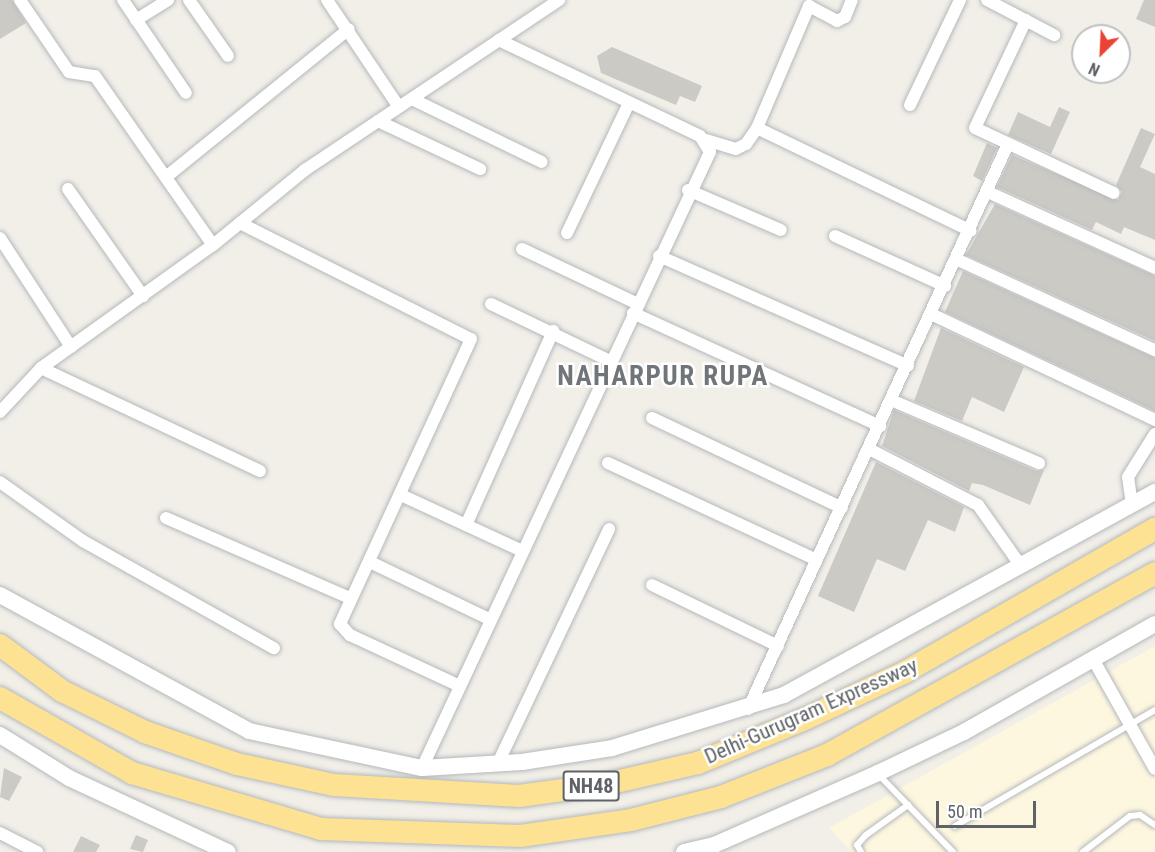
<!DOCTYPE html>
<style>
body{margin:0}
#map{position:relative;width:1155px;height:852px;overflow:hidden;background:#f1efe8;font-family:"Roboto Condensed",sans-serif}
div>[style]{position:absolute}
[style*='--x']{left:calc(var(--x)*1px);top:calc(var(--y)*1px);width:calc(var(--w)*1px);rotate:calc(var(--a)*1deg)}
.commercial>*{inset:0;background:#fef7e0}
.building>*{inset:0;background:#cccac5}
.roads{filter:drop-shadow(0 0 2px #b5b8bc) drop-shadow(0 0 2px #b5b8bc)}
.service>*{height:6px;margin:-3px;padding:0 3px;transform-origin:3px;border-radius:3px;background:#fff}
.minor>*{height:12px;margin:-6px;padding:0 6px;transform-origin:6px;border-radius:6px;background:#fff}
.secondary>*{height:16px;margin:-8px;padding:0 8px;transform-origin:8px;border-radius:8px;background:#fff}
.motorway>*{height:22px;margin:-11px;padding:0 11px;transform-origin:11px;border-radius:11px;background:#fde293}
span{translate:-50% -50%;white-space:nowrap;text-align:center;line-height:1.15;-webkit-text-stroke:5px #fff;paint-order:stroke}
.shield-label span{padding:2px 4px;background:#fff;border:2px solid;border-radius:4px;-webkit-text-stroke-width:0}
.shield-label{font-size:20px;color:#5f6368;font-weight:700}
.street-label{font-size:21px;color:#5f6368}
.district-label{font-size:27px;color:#70757a;font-weight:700;letter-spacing:1.5px}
.north{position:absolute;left:1071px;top:24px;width:60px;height:60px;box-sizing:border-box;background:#fff;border:2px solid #bfc1c3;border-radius:50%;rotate:204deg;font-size:16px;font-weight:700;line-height:24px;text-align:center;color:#5f6368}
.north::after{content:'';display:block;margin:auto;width:21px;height:27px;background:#ea4335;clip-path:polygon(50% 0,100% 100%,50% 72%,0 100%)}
.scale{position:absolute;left:936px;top:801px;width:100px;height:27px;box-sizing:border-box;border:3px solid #5f6368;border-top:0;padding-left:8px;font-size:18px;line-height:21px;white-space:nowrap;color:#5f6368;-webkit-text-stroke:4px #fff;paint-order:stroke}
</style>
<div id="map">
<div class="commercial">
<i style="clip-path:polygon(1155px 646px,1155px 852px,852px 852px,829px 828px)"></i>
</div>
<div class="building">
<i style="clip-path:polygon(0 0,12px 0,26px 23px,0 39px)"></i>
<i style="clip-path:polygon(1144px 0,1155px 0,1155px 27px,1136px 19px)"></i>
<i style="clip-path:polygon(612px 47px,702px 86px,695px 102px,680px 96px,676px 105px,601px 73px,597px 56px)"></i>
<i style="clip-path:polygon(1059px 107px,1070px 112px,1051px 154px,1008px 135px,1018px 112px,1050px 127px)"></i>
<i style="clip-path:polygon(1141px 128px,1155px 134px,1140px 167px,1155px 174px,1155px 240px,1124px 227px,1121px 234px,1096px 222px,1092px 230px,997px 187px,1012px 155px,1118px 200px,1122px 192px,1116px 185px)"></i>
<i style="clip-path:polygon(987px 143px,997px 148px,982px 181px,973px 176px)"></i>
<i style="clip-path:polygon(995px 204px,1155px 276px,1155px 341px,966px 255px)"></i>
<i style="clip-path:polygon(963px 271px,1155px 358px,1155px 411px,945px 312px)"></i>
<i style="clip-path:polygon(941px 328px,1024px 367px,1004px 412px,972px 397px,962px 421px,914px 401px)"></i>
<i style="clip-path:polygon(894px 410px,1036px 471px,1044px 470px,1030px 505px,983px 485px,972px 483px,969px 491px,882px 446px)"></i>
<i style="clip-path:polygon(876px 462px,964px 507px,955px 532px,928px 520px,905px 571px,877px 559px,854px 612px,818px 596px)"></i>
<i style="clip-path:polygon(4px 768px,22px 777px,9px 801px,0 797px)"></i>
<i style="clip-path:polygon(136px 835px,148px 840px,143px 852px,130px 849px)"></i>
<i style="clip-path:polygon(81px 836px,100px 845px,96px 852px,73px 852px)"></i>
</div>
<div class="roads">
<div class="service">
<i style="--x:878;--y:774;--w:108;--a:46.1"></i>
<i style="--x:955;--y:826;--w:231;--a:-30.1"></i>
<i style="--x:861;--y:852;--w:8;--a:-120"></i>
<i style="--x:857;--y:845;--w:13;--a:-48"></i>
<i style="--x:866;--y:835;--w:52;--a:-35.5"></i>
<i style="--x:1083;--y:852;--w:59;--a:-37.5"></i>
<i style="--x:1130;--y:816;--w:10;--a:-6"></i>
<i style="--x:1140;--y:815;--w:18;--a:34"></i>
</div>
<div class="minor">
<i style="--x:20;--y:0;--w:87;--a:55.8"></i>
<i style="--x:69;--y:72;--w:26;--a:9"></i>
<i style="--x:95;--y:76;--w:206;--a:55.1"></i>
<i style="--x:123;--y:0;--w:112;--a:55.9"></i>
<i style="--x:189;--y:0;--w:68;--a:55.1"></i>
<i style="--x:327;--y:0;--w:129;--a:56.1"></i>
<i style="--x:987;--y:0;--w:76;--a:27.6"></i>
<i style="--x:136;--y:20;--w:38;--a:-32"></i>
<i style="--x:1026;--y:20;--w:119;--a:115.3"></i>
<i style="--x:975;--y:128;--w:153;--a:25.1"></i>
<i style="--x:412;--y:99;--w:144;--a:25.9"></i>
<i style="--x:910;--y:105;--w:116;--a:-64.5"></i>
<i style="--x:378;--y:121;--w:113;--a:25.2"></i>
<i style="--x:757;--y:128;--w:237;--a:25.7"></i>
<i style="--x:706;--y:140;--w:31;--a:17"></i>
<i style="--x:736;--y:149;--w:11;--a:-27"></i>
<i style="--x:746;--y:144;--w:19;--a:-55"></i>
<i style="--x:757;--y:128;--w:133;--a:-66.9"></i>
<i style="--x:809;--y:6;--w:32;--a:28"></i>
<i style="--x:837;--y:21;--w:9;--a:-27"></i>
<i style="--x:845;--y:17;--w:18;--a:-68"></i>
<i style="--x:166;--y:177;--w:235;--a:-39"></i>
<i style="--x:68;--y:189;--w:131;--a:55"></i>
<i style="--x:688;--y:190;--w:101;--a:23.3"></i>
<i style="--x:990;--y:193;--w:181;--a:24.4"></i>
<i style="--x:240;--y:223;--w:258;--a:26.7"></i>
<i style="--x:471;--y:339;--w:314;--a:114.7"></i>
<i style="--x:340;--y:624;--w:15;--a:48"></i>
<i style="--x:350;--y:635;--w:121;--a:24.9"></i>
<i style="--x:567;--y:233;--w:144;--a:-64.5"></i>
<i style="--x:835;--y:236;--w:121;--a:24.4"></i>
<i style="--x:0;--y:238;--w:130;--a:56.9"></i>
<i style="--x:522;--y:249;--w:128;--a:25.4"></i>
<i style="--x:659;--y:256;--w:272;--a:23.8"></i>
<i style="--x:958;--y:260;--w:217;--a:24.6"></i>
<i style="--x:491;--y:304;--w:134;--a:25.6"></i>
<i style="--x:633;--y:313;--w:272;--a:24.6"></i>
<i style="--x:931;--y:314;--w:248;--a:25.3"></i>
<i style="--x:41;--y:368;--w:242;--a:25.2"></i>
<i style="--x:891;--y:400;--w:161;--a:23.1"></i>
<i style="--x:0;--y:412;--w:60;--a:-47"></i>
<i style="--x:41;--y:368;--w:211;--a:-35.6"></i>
<i style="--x:213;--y:245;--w:119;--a:-39.2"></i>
<i style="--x:305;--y:170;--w:306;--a:-33.8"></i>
<i style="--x:652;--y:418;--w:210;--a:25.3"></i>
<i style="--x:869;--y:449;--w:123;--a:27.2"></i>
<i style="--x:978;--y:505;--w:75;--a:54.8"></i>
<i style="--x:608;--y:463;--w:230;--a:24.9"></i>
<i style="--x:0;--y:482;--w:102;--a:35.4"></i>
<i style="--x:83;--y:541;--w:219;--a:29.3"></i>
<i style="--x:401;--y:495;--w:133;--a:24.8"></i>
<i style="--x:1132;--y:505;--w:28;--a:-98"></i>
<i style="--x:1128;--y:477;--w:51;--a:-57.9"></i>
<i style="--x:166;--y:518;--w:201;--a:23.5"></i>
<i style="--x:466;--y:525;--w:213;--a:-65.8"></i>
<i style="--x:370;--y:562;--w:134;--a:25.6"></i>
<i style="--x:652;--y:585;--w:140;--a:25.8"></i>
<i style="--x:1093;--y:659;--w:126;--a:60.6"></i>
<i style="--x:748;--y:709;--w:622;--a:-65.29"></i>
<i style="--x:498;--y:763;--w:259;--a:-64.6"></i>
<i style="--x:422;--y:768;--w:680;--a:-64.94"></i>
<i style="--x:710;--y:152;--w:19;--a:-122"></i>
<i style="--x:700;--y:136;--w:223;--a:-154.5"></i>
<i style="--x:0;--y:833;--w:42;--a:27.2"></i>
</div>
<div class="secondary">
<i style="--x:0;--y:595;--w:284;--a:28.6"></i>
<i style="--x:249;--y:731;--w:177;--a:12.1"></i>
<i style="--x:422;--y:768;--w:100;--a:-3.4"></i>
<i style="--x:522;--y:762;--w:91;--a:-8.8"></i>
<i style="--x:612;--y:748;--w:180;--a:-17.1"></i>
<i style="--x:784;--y:695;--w:423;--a:-28.7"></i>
<i style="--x:0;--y:735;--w:81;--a:31.9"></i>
<i style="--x:69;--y:778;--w:175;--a:25"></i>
<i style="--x:684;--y:852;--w:31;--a:-13"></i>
<i style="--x:714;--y:845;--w:179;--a:-23.7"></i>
<i style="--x:878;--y:773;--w:95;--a:-25.5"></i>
<i style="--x:964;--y:732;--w:219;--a:-29.5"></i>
</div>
<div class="motorway">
<i style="--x:0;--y:645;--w:77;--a:36.6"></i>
<i style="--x:62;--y:691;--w:93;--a:26.3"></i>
<i style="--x:145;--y:732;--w:97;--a:19.2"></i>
<i style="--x:237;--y:764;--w:99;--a:12.2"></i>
<i style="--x:334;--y:785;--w:185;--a:3.4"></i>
<i style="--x:519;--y:796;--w:89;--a:-7.8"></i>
<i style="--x:607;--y:784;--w:93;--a:-13"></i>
<i style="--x:698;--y:763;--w:118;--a:-22.4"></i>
<i style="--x:807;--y:718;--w:108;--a:-25.1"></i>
<i style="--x:905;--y:672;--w:288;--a:-29.8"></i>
<i style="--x:0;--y:698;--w:152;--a:29.6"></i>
<i style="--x:132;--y:773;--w:197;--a:16.5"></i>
<i style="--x:321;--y:829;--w:199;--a:2"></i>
<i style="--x:520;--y:836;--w:112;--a:-8.2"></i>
<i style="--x:631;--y:820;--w:93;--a:-14.3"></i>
<i style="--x:721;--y:797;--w:114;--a:-21.6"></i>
<i style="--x:827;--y:755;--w:375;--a:-29"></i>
</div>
</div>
<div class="shield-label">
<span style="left:591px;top:786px">NH48</span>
</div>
<div class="street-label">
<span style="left:811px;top:711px;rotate:-24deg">Delhi-Gurugram Expressway</span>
</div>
<div class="district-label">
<span style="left:663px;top:377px">NAHARPUR RUPA</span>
</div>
<div class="north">N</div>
<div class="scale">50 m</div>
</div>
